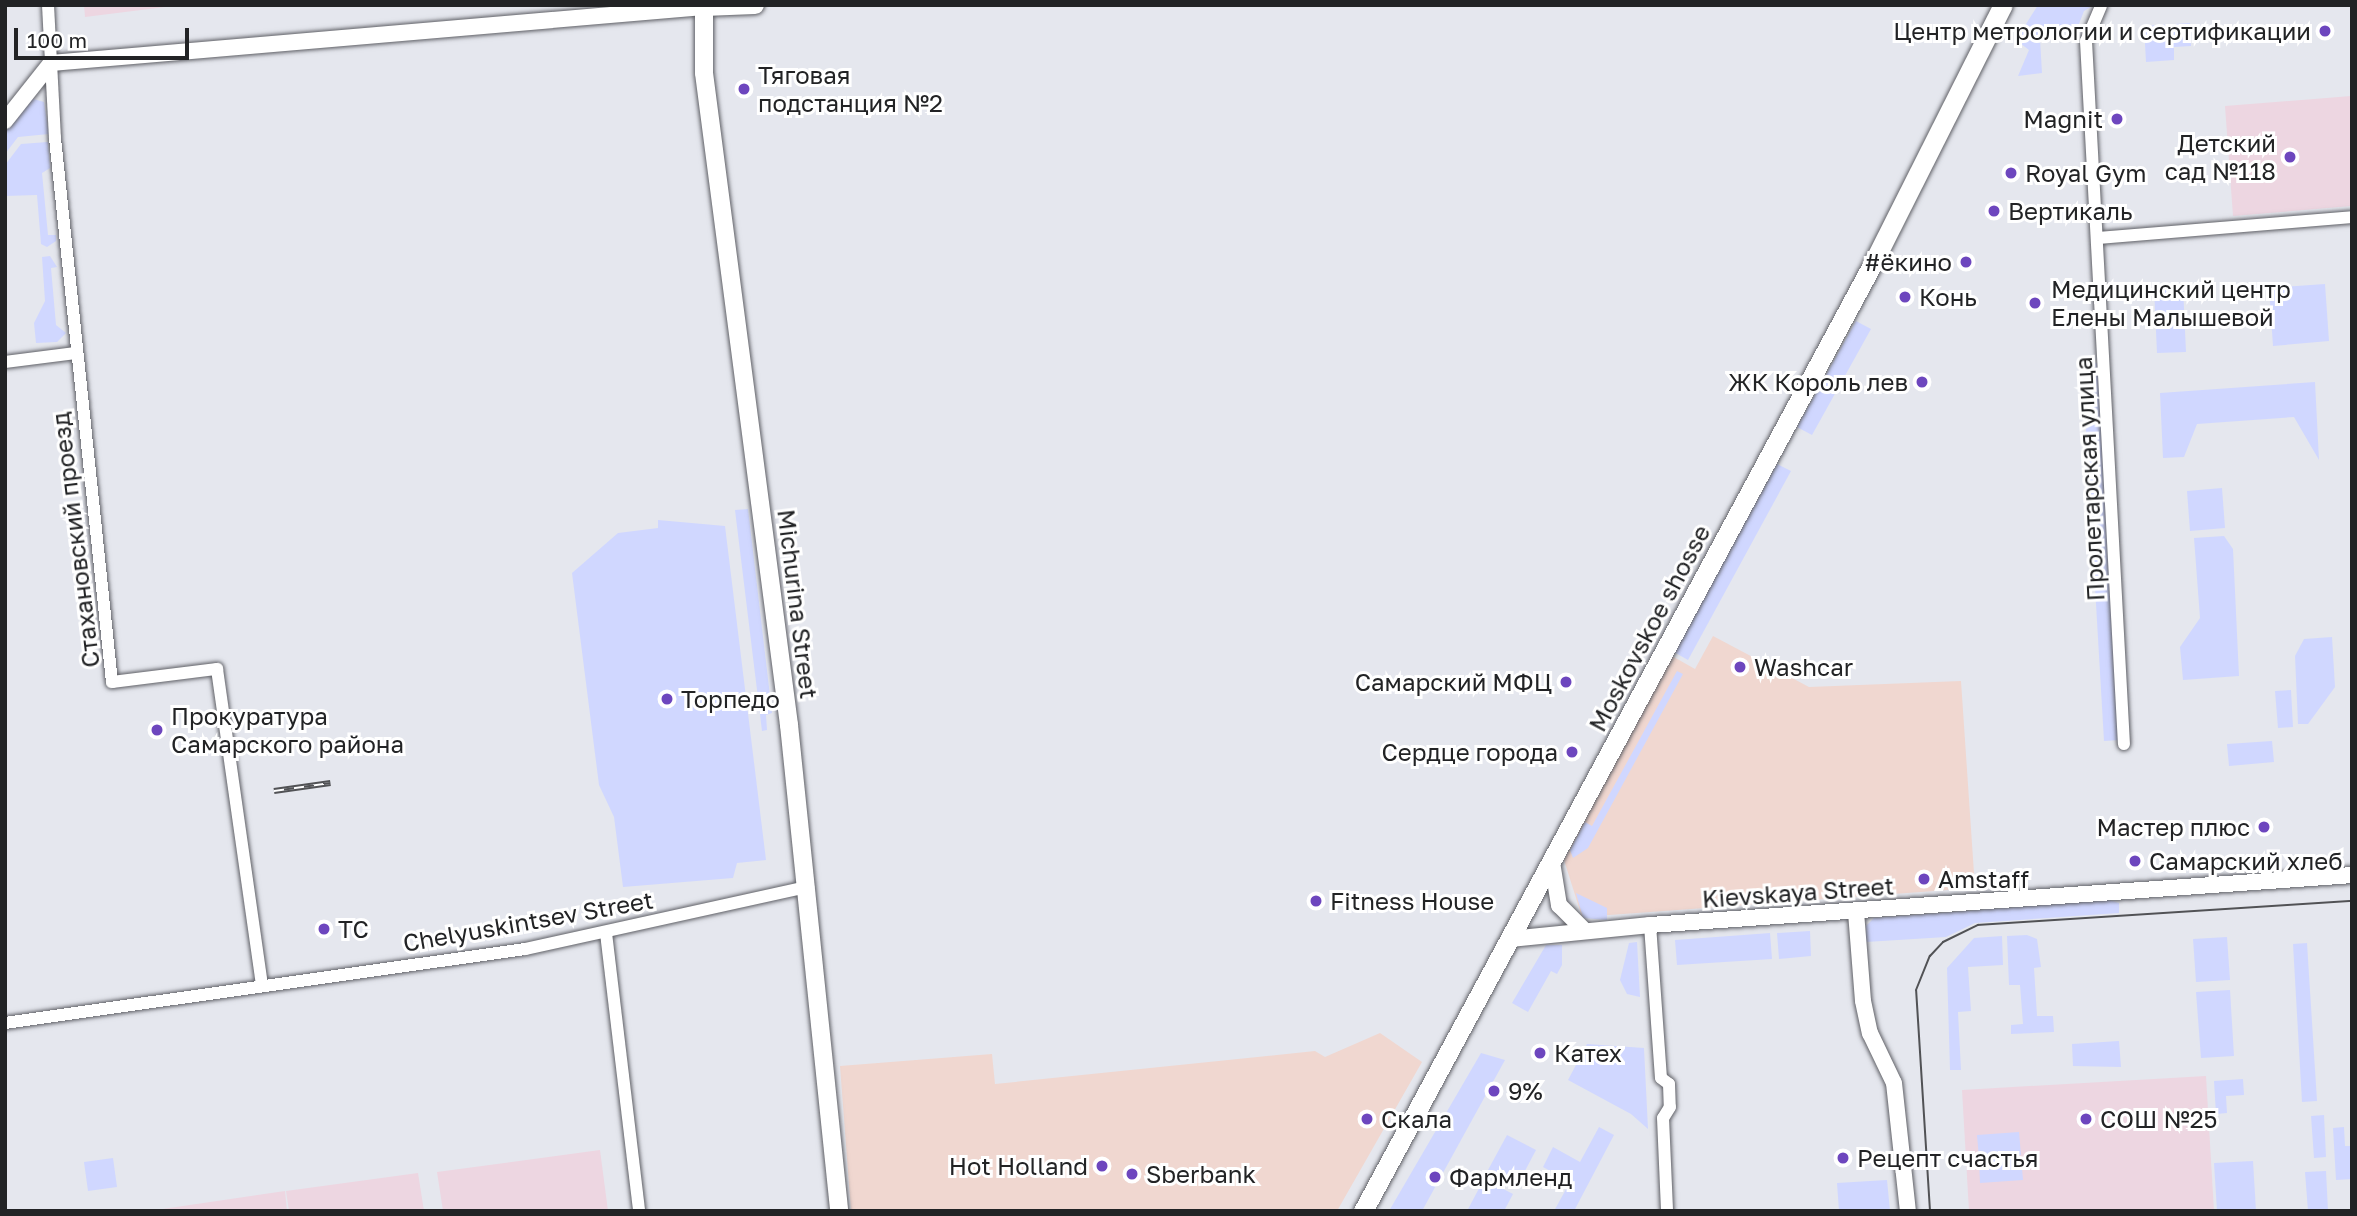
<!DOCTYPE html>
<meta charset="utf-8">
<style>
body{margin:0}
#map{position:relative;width:2357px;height:1216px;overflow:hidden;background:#e5e7ee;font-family:"Golos Text",sans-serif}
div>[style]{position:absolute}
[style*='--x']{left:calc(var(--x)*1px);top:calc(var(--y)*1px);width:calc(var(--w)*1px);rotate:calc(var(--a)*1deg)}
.commercial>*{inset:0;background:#f0d7d0}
.education>*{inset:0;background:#edd6e1}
.green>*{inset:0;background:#d0d7ff}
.roads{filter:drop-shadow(0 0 2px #5f6066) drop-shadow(0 0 2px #5f6066)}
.minor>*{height:12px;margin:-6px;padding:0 6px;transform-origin:6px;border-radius:6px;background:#fff}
.tertiary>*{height:16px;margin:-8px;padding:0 8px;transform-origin:8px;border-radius:8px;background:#fff}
.secondary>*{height:18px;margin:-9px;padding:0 9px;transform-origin:9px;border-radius:9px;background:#fff}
.primary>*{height:19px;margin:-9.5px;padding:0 9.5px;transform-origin:9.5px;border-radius:9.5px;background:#fff}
.tram>*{height:2px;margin:-1px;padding:0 1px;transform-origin:1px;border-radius:1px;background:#515255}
.rail>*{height:6px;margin-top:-3px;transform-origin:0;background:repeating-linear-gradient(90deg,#fff 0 10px,#515255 0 20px);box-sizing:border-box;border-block:2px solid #515255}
.dots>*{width:19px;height:19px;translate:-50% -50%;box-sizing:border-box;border:4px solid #fff;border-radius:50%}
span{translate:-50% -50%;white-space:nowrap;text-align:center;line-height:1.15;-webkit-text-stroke:6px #fff;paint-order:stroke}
.poi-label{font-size:24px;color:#222325}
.right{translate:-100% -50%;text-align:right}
.left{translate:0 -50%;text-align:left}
.street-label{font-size:24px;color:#222325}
.frame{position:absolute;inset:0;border:7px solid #222325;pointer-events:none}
.scale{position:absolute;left:14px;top:28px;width:175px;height:32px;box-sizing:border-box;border:4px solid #222325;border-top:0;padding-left:9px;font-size:21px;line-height:24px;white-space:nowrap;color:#222325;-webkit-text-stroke:5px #fff;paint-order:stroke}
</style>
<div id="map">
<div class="commercial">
<i style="clip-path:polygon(1713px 636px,1809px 687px,1961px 681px,1975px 888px,1582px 917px,1564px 860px,1672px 656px,1695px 669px)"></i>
<i style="clip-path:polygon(1380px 1033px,1422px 1062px,1337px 1211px,851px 1211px,840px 1066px,992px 1054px,995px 1084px,1315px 1051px,1325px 1057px)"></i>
</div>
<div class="education">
<i style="clip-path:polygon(84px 5px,181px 5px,85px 17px)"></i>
<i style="clip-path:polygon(2351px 96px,2352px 206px,2233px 216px,2225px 106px)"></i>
<i style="clip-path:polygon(2206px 1076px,2214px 1211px,1969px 1211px,1962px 1090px)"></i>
<i style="clip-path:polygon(600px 1150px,608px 1211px,443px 1211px,437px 1172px)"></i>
<i style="clip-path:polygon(418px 1173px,424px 1211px,289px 1211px,286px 1191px)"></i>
<i style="clip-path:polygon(285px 1191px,287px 1211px,149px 1211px)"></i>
</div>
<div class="green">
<i style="clip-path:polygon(2038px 5px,2094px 5px,2084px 11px,2077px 29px,2040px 39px,2042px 73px,2018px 76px,2029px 50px,2016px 40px)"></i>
<i style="clip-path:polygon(2190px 23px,2191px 46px,2174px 47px,2174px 60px,2146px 62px,2144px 26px)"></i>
<i style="clip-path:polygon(30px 98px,44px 102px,49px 134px,18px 137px,5px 154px,5px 128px)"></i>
<i style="clip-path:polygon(48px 142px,50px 168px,42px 173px,48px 235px,56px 235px,56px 241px,47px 247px,41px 244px,37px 195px,5px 196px,5px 165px,21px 144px)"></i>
<i style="clip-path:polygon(50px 256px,57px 267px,51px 268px,56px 325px,66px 333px,57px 342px,36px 343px,34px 323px,45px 301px,42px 257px)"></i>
<i style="clip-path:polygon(2325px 284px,2329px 341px,2273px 346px,2269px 288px)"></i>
<i style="clip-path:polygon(2183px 287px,2186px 352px,2157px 353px,2154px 288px)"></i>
<i style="clip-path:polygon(1856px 321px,1871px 329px,1812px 435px,1797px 427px)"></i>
<i style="clip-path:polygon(2098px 363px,2120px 740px,2104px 741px,2082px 364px)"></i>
<i style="clip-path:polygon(2315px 382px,2319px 460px,2294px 417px,2197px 424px,2184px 457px,2163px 458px,2160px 393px)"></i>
<i style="clip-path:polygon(1777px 464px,1791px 471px,1688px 660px,1674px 652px)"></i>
<i style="clip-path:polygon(2222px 488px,2225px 528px,2190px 531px,2187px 491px)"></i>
<i style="clip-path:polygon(748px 509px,772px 713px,766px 715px,767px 730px,762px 731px,735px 510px)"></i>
<i style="clip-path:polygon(658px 520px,725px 526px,766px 860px,737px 863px,733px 878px,623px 887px,614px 817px,599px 785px,572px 573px,618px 533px,658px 528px)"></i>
<i style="clip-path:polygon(2224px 536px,2233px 549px,2239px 676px,2183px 680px,2180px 647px,2200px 618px,2194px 538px)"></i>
<i style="clip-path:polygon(2332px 637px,2335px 687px,2308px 724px,2298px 724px,2295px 656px,2304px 639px)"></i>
<i style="clip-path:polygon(1677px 671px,1683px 674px,1588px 848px,1573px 858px,1570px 850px,1585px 822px,1592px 826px)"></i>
<i style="clip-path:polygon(2291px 690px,2293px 727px,2278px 728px,2275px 691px)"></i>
<i style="clip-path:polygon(2272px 741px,2274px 762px,2229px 766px,2227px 744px)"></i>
<i style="clip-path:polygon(1576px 893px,1607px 908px,1607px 920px,1583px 918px)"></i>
<i style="clip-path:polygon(2109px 900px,2119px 903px,2119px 913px,1975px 923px,1946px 937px,1866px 942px,1866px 926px,1874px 918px)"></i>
<i style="clip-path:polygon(1810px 931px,1811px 956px,1779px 959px,1777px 933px)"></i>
<i style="clip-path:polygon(1770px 933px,1772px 959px,1677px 965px,1675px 940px)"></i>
<i style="clip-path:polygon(2027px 935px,2037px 939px,2041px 967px,2034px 968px,2037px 1016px,2053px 1016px,2054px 1032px,2011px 1034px,2011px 1025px,2023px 1024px,2020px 985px,2009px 985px,2007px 936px)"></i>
<i style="clip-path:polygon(2002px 936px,2003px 965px,1968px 967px,1971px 1011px,1958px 1012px,1961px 1070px,1950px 1070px,1947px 968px,1974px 938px)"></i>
<i style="clip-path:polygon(2227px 937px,2230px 980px,2196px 982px,2193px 939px)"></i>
<i style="clip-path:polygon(1637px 942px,1640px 997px,1627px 994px,1620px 980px,1629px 943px)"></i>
<i style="clip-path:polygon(2307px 943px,2317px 1101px,2302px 1102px,2293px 944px)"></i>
<i style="clip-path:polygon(1546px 945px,1562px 945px,1562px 965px,1557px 974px,1551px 971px,1528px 1012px,1512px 1003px)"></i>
<i style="clip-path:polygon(2230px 990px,2234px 1056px,2201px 1058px,2196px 992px)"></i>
<i style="clip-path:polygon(2119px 1041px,2121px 1067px,2073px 1066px,2072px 1044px)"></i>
<i style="clip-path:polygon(1587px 1044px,1644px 1048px,1648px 1129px,1631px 1114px,1568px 1080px)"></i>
<i style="clip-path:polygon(1481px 1053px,1505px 1060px,1422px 1211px,1389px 1211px)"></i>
<i style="clip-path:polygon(2243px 1079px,2244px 1095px,2226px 1096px,2227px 1113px,2216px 1114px,2214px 1081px)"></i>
<i style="clip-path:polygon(2324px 1115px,2326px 1157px,2314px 1158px,2311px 1116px)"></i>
<i style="clip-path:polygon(1599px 1127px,1614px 1135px,1574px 1211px,1554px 1211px,1570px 1182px,1543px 1167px,1553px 1147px,1580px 1162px)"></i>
<i style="clip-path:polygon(2344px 1127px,2345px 1146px,2352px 1146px,2352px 1179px,2336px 1180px,2333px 1128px)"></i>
<i style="clip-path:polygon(2019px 1132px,2021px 1155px,1979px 1158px,1977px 1135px)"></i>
<i style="clip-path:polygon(1507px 1135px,1536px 1150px,1517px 1186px,1488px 1170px)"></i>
<i style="clip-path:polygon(2021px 1157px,2023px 1180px,1980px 1183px,1979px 1160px)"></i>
<i style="clip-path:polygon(113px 1158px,117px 1187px,88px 1191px,84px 1162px)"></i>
<i style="clip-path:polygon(2253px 1161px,2256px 1211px,2217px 1211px,2214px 1163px)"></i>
<i style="clip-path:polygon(2326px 1171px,2328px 1211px,2308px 1211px,2305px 1172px)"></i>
<i style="clip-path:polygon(1484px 1179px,1513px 1194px,1504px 1211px,1467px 1211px)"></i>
<i style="clip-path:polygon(1887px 1180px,1890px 1211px,1839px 1211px,1837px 1183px)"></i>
</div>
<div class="roads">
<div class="minor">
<i style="--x:48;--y:5;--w:133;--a:87"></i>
<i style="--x:55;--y:138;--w:547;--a:84.02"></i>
<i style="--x:112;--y:682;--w:106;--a:-7.1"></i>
<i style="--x:217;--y:669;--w:320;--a:81.9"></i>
<i style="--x:2101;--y:6;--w:38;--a:113"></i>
<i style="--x:2086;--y:41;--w:704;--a:86.91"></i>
<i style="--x:2098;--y:238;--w:255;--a:-4.7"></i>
<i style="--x:5;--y:362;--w:71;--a:-7.3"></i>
<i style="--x:1650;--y:925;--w:153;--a:85.9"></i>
<i style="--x:1661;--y:1078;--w:10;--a:37"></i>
<i style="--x:1669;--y:1084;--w:23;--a:88"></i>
<i style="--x:1670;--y:1107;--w:13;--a:122"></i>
<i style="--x:1663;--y:1118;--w:93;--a:87.5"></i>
<i style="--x:606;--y:933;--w:280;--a:83.2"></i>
<i style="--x:5;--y:1023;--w:525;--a:-8.1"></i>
<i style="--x:525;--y:949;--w:290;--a:-12.4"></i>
</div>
<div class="tertiary">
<i style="--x:5;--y:121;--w:74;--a:-51.6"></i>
<i style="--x:51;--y:63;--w:655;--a:-4.9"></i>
<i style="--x:1552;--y:862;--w:44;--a:80.8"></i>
<i style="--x:1559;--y:905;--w:35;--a:45"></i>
<i style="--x:1856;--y:912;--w:89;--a:85.5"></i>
<i style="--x:1863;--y:1001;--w:33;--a:78"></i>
<i style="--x:1870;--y:1033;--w:55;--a:64.4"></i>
<i style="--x:1894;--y:1083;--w:129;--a:83.8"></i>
<i style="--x:1510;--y:939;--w:141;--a:-5.7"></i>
<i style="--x:1650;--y:925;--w:704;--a:-4.07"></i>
</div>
<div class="secondary">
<i style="--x:704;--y:5;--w:68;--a:90"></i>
<i style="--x:704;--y:73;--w:658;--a:82.57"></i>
<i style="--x:789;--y:725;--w:489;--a:84.1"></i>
<i style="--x:704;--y:7;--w:51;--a:-2.2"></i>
</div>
<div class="primary">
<i style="--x:1363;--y:1211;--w:1074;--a:-61.72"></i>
<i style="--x:1872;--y:265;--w:291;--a:-63.3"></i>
</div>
</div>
<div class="tram">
<i style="--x:1930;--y:1211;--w:221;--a:-93.6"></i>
<i style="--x:1916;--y:990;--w:37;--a:-68"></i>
<i style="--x:1930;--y:956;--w:19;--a:-47"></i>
<i style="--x:1943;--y:942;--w:39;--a:-26"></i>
<i style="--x:1978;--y:925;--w:375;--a:-3.7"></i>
</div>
<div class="rail">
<i style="--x:274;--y:791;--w:57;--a:-8.1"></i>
</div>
<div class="dots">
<i style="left:2325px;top:31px;background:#6d46be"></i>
<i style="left:744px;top:89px;background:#6d46be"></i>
<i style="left:2117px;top:119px;background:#6d46be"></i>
<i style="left:2290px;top:157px;background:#6d46be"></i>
<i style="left:2011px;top:173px;background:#6d46be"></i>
<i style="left:1994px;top:211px;background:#6d46be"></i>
<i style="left:1966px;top:262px;background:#6d46be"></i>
<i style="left:1905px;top:297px;background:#6d46be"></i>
<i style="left:2035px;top:303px;background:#6d46be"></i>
<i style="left:1922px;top:382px;background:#6d46be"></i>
<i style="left:1740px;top:667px;background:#6d46be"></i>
<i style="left:1566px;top:682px;background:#6d46be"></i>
<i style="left:667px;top:699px;background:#6d46be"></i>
<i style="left:157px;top:730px;background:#6d46be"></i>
<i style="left:1572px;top:752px;background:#6d46be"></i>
<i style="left:2264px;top:827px;background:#6d46be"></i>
<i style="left:2135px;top:861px;background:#6d46be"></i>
<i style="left:1924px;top:879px;background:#6d46be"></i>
<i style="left:1316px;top:901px;background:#6d46be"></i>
<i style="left:324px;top:929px;background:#6d46be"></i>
<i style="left:1540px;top:1053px;background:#6d46be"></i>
<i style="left:1494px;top:1091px;background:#6d46be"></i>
<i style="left:1367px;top:1119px;background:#6d46be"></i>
<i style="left:2086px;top:1119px;background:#6d46be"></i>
<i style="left:1843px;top:1158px;background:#6d46be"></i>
<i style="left:1102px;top:1166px;background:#6d46be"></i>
<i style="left:1132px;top:1174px;background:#6d46be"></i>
<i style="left:1435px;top:1177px;background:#6d46be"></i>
</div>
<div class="poi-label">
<span class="right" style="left:2311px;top:31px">Центр метрологии и сертификации</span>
<span class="left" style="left:758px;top:89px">Тяговая<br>подстанция №2</span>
<span class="right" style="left:2103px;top:119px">Magnit</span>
<span class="right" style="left:2276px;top:157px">Детский<br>сад №118</span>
<span class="left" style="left:2025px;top:173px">Royal Gym</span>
<span class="left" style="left:2008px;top:211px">Вертикаль</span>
<span class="right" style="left:1952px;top:262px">#ёкино</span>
<span class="left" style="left:2051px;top:303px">Медицинский центр<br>Елены Малышевой</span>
<span class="left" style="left:1919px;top:297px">Конь</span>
<span class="right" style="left:1908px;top:382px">ЖК Король лев</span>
<span class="left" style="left:1754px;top:667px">Washcar</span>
<span class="right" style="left:1552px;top:682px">Самарский МФЦ</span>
<span class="left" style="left:681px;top:699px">Торпедо</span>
<span class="left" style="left:171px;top:730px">Прокуратура<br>Самарского района</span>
<span class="right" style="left:1558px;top:752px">Сердце города</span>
<span class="right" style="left:2250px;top:827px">Мастер плюс</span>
<span class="left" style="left:2149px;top:861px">Самарский хлеб</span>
<span class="left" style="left:1938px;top:879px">Amstaff</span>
<span class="left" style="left:1330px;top:901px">Fitness House</span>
<span class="left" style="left:338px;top:929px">ТС</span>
<span class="left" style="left:1554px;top:1053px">Катех</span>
<span class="left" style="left:1508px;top:1091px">9%</span>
<span class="left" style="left:1381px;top:1119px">Скала</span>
<span class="left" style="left:2100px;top:1119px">СОШ №25</span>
<span class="left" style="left:1857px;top:1158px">Рецепт счастья</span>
<span class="right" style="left:1088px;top:1166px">Hot Holland</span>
<span class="left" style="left:1146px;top:1174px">Sberbank</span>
<span class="left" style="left:1449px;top:1177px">Фармленд</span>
</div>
<div class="street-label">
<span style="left:2089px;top:479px;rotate:-93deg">Пролетарская улица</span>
<span style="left:75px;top:540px;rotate:-97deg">Стахановский проезд</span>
<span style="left:798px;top:604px;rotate:83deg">Michurina Street</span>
<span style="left:1649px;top:628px;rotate:-62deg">Moskovskoe shosse</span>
<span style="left:1798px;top:892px;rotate:-4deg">Kievskaya Street</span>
<span style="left:528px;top:921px;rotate:-10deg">Chelyuskintsev Street</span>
</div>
<div class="frame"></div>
<div class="scale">100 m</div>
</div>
